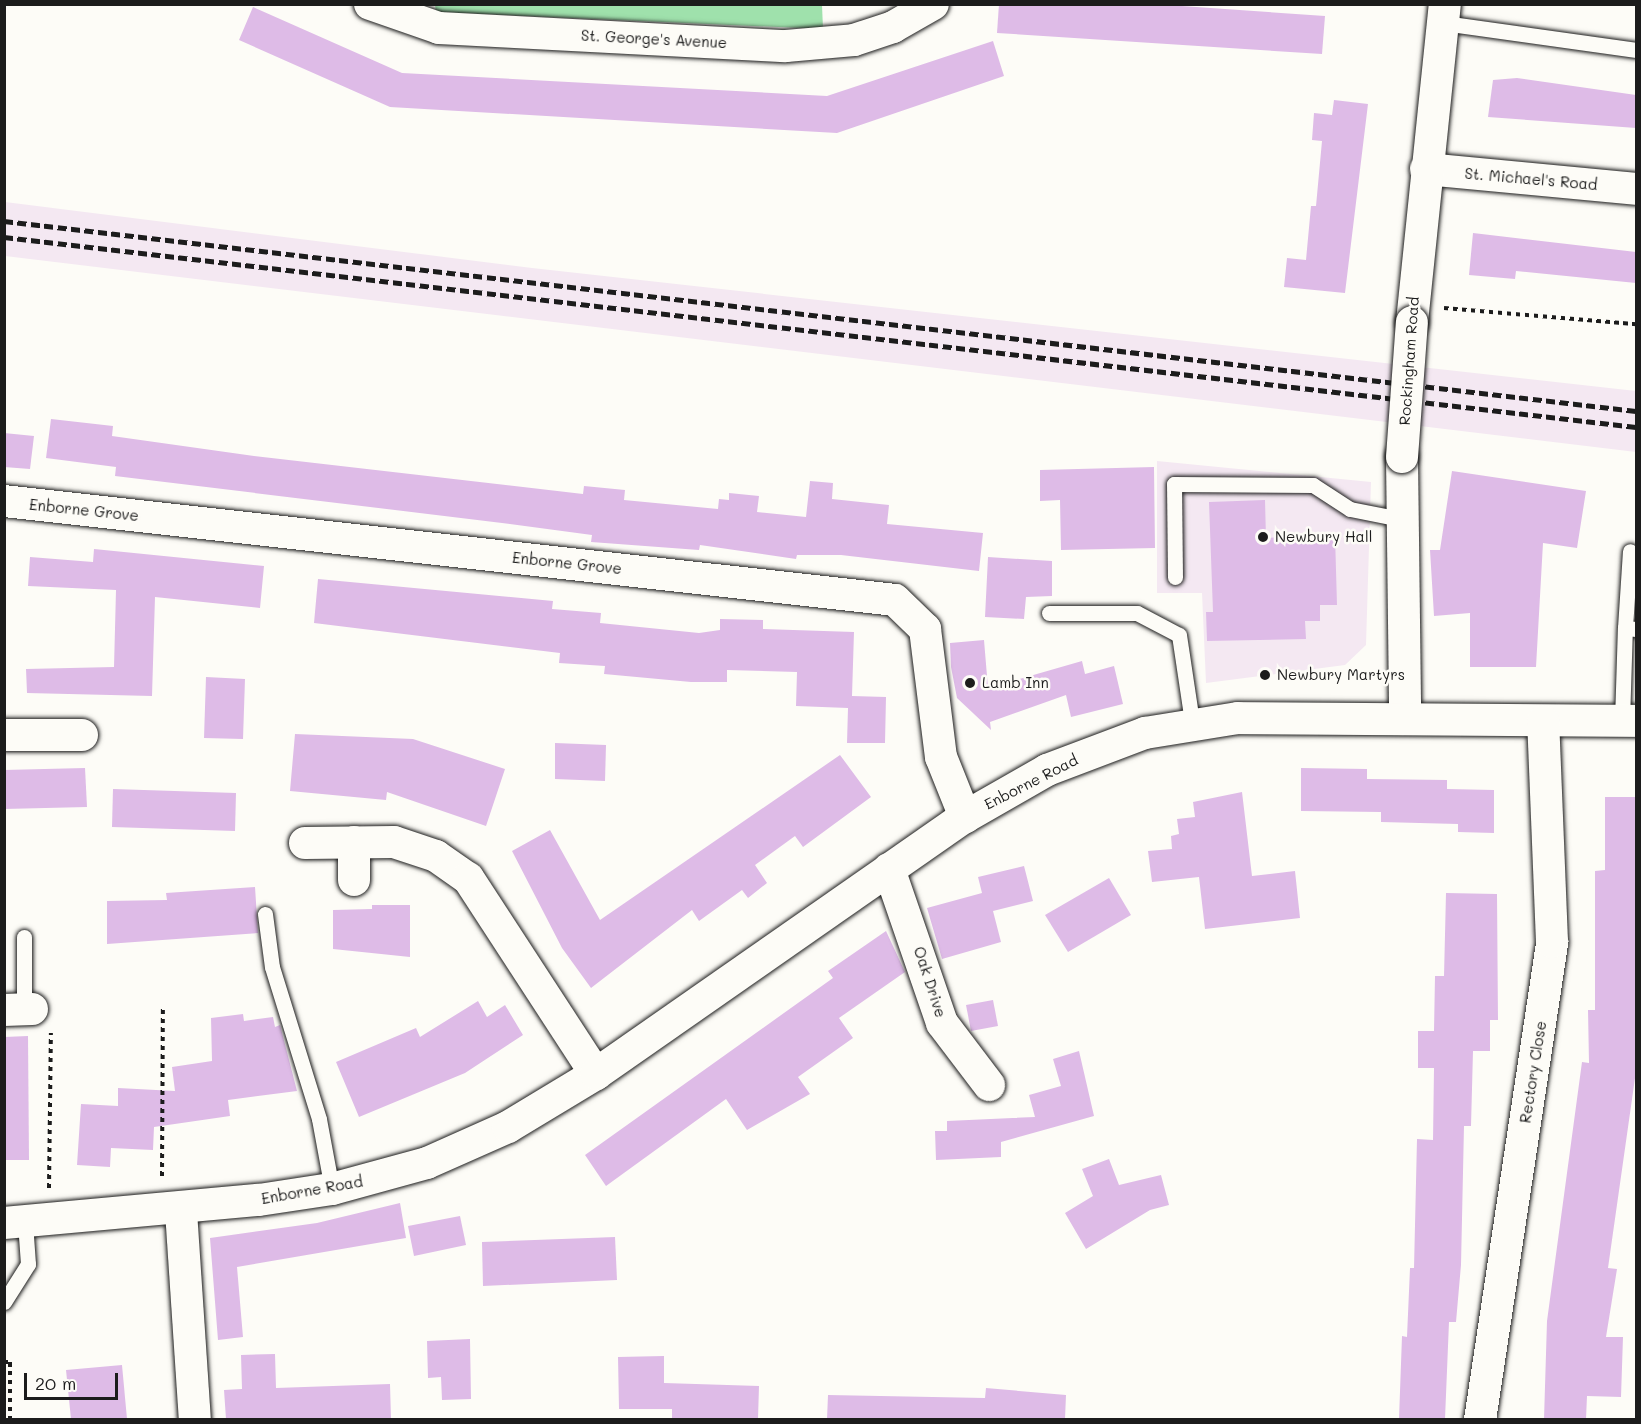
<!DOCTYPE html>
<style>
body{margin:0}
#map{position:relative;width:1641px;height:1424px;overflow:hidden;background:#fdfcf7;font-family:Mali,sans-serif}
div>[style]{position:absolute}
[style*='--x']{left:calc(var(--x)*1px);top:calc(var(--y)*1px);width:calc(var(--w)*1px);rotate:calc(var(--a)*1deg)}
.built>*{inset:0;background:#f4e8f2}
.green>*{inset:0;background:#9fe1ac}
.building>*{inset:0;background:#debbe7}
.path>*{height:4px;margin-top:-2px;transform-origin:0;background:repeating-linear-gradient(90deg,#1c1c1c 0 4.5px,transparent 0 9px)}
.roads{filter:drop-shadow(0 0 2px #1c1c1c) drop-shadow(0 0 2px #1c1c1c)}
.lane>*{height:15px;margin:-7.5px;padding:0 7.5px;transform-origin:7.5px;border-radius:7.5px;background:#fdfcf7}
.street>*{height:32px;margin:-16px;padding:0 16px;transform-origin:16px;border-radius:16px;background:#fdfcf7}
.rail>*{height:4.5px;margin-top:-2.25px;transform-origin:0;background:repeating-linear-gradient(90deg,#1c1c1c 0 9px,transparent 0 13.5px)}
.bridges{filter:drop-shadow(0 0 2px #1c1c1c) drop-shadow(0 0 2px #1c1c1c)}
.street-bridge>*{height:32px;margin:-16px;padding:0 16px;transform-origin:16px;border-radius:16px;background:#fdfcf7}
.dots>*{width:16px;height:16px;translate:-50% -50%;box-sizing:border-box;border:3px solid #fdfcf7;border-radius:50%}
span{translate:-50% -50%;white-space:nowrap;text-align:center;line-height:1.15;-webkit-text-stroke:5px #fdfcf7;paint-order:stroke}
.street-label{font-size:15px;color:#1c1c1c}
.poi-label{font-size:15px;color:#1c1c1c}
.left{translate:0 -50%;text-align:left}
.frame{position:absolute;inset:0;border:6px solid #1c1c1c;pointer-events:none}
.scale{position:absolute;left:24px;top:1373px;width:94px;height:27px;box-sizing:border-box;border:3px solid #1c1c1c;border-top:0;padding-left:8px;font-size:18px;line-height:21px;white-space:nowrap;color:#1c1c1c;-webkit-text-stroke:4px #fdfcf7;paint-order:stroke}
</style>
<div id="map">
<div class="built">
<i style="clip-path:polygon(5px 202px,532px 268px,1636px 391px,1636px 452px,5px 256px)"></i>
<i style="clip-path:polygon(1157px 461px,1371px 482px,1366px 645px,1345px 665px,1206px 683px,1202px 593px,1157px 593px)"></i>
</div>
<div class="green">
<i style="clip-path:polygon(435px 5px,822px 5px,823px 29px,436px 12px)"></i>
</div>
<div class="building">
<i style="clip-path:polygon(999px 4px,1153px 4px,1325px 16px,1322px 54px,997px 33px)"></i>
<i style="clip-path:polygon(253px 7px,402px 73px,827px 96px,993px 41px,1004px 76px,837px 133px,390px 107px,239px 40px)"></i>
<i style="clip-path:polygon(1517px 78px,1636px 95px,1636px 128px,1488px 117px,1493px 80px)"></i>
<i style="clip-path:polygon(1334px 100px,1368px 104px,1345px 293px,1284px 287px,1287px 258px,1306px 260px,1311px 206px,1316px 206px,1322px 141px,1312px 140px,1314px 113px,1332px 115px)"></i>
<i style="clip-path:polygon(1473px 233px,1636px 252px,1636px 283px,1516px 271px,1515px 279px,1469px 275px)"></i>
<i style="clip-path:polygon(51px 419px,113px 426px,112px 436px,254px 456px,583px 494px,584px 486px,625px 490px,624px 500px,718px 509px,719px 499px,729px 500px,729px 493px,759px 496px,757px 512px,806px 517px,810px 481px,833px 483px,832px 499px,889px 505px,887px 524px,983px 533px,979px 571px,841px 555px,797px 555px,796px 559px,700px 545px,699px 550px,591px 542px,592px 535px,502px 523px,115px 476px,116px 467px,46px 458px)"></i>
<i style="clip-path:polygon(4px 433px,34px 436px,30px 469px,4px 467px)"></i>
<i style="clip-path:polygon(1154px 467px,1155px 548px,1061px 550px,1060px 500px,1040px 501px,1040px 470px)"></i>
<i style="clip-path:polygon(1452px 471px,1586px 491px,1577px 548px,1543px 543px,1536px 667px,1470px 667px,1470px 613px,1434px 616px,1430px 550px,1440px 550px)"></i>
<i style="clip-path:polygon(1265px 500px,1266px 538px,1335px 535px,1337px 605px,1320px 605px,1320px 621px,1305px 621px,1306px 639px,1207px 641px,1206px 612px,1213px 612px,1209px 502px)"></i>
<i style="clip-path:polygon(94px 549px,264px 566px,260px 608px,155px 597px,152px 696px,27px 693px,26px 669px,114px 667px,116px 590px,28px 586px,30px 557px,93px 562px)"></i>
<i style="clip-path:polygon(988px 557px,1052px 561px,1052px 596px,1026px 597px,1024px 619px,985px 617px)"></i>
<i style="clip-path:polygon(318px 579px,553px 601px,552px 609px,601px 613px,600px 623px,699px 633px,720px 630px,720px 619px,763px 620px,763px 629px,854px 632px,852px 696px,886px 697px,885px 743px,847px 743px,848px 708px,796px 706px,797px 672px,727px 670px,727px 682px,691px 682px,604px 674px,605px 666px,559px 663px,560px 653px,314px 623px)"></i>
<i style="clip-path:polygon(984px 640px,988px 688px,1082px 661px,1085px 674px,1114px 666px,1123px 704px,1071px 717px,1066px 695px,990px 722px,991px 730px,957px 698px,951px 667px,950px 643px)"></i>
<i style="clip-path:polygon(206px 677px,245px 679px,243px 739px,204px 738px)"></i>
<i style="clip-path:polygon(295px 734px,413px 739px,505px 769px,486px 826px,387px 792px,386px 800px,290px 791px)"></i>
<i style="clip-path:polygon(555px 743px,606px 745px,605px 781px,555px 779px)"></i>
<i style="clip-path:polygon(840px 755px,871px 797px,803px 847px,795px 836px,755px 865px,767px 883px,748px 898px,742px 890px,699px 921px,692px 910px,591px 988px,562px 948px,512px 851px,550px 830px,600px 920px)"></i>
<i style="clip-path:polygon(85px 768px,87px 807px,4px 809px,4px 770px)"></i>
<i style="clip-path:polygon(1301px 768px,1367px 769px,1367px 779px,1447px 780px,1447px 789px,1494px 790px,1494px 833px,1458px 832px,1458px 824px,1381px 822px,1381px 812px,1301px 811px)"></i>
<i style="clip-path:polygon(113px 789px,236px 793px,235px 831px,112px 827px)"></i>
<i style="clip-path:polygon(1242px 792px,1252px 876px,1295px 871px,1300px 918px,1205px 929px,1199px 877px,1152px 882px,1148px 851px,1172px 849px,1171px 836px,1179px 834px,1177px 819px,1195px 817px,1193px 802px)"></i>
<i style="clip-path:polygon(1605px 797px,1636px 797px,1636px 1071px,1608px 1268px,1617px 1269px,1606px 1337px,1623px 1337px,1621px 1397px,1587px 1396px,1586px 1419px,1544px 1419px,1547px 1321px,1582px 1062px,1589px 1063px,1588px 1010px,1595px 1010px,1595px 871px,1605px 870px)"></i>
<i style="clip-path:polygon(1024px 866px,1033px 901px,993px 911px,1001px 942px,942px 959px,927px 908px,982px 893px,978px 877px)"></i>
<i style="clip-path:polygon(1109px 878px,1131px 915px,1068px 952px,1045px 915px)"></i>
<i style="clip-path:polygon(255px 887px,258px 933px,107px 944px,107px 901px,167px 900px,166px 893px)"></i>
<i style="clip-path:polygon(1446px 893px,1497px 894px,1498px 1020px,1490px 1020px,1490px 1051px,1473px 1051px,1471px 1126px,1464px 1126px,1461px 1265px,1456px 1322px,1449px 1322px,1445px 1419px,1399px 1419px,1402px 1336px,1407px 1337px,1410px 1268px,1414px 1268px,1417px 1139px,1433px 1140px,1434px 1068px,1418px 1068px,1418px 1031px,1434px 1031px,1435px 976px,1444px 976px)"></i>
<i style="clip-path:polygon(372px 905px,410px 905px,410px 957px,333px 949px,333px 910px,372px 909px)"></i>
<i style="clip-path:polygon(886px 931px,905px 972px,839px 1018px,853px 1038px,798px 1077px,810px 1094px,747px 1130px,726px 1099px,606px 1186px,585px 1155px,833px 978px,828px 971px)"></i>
<i style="clip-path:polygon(993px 1000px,998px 1026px,971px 1031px,966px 1005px)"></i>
<i style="clip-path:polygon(478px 1001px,487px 1017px,505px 1005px,523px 1035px,465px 1073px,359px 1117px,336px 1062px,416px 1028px,420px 1037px)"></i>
<i style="clip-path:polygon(243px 1014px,244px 1021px,273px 1017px,275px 1027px,280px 1025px,297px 1091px,228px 1100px,230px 1116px,154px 1127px,153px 1150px,111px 1148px,110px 1167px,77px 1165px,81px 1104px,118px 1106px,118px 1088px,175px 1091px,172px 1067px,212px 1061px,211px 1018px)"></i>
<i style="clip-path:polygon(28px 1036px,29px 1160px,4px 1160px,4px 1037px)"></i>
<i style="clip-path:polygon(1079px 1051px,1094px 1116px,1001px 1142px,1001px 1157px,936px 1160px,935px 1131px,947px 1131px,947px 1121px,1035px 1117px,1029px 1095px,1061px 1086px,1053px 1059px)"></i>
<i style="clip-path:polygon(1109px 1159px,1119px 1185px,1161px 1175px,1169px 1205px,1150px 1210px,1086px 1249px,1065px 1213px,1093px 1196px,1082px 1169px)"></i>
<i style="clip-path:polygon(400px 1203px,406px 1238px,237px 1267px,243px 1337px,218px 1340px,210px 1238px,317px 1223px)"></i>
<i style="clip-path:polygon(460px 1216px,466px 1245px,414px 1256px,408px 1226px)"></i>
<i style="clip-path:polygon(615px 1237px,617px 1280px,483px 1286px,482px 1242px)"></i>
<i style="clip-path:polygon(470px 1339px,471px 1399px,442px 1400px,441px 1377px,428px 1378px,427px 1341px)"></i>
<i style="clip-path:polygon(275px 1354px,276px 1388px,390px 1384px,391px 1419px,226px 1419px,224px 1390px,242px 1389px,241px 1355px)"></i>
<i style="clip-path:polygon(664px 1356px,664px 1383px,759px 1386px,758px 1419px,672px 1419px,672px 1409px,619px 1409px,618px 1357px)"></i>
<i style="clip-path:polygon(122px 1365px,127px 1419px,71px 1419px,66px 1370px)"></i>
<i style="clip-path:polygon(986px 1388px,1066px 1395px,1065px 1419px,827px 1419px,828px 1395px,985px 1398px)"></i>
</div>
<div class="path">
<i style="--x:1444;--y:308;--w:193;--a:4.8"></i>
<i style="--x:162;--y:1176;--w:170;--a:-89.7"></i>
<i style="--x:49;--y:1188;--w:155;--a:-89.3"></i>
<i style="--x:4;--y:1362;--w:6;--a:0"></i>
<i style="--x:10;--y:1362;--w:58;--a:90"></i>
</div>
<div class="roads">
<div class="lane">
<i style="--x:1444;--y:23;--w:194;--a:8"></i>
<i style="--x:1175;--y:577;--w:93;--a:-90.6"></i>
<i style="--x:1174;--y:484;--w:139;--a:0.4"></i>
<i style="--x:1313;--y:485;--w:44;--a:33"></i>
<i style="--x:1350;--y:509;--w:56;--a:11.3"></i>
<i style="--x:1049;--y:613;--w:88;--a:0"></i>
<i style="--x:1137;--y:613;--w:47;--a:27.6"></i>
<i style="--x:1179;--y:635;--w:88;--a:81.5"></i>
<i style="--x:1625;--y:628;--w:77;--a:-86.3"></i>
<i style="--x:1622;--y:721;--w:93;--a:-88.2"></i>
<i style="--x:1625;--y:628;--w:11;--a:5"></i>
<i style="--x:265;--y:914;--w:53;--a:82.5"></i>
<i style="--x:272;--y:967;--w:159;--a:72.8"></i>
<i style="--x:319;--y:1119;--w:71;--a:79.5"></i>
<i style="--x:24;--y:937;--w:73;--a:90"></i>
<i style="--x:4;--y:1302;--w:45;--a:-57.7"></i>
<i style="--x:28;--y:1264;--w:42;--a:-94.1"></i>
</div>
<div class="street">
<i style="--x:370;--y:4;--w:73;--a:19.2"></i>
<i style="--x:439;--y:28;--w:347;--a:3"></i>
<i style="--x:786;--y:46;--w:68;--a:-5"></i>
<i style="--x:854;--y:40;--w:41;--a:-18.4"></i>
<i style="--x:893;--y:27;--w:46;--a:-29.9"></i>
<i style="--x:1426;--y:169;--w:211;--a:5.4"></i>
<i style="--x:1412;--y:322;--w:320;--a:-84.1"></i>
<i style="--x:1402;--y:457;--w:262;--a:89.3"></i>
<i style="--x:4;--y:501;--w:896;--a:6.34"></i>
<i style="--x:895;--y:600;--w:42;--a:44"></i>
<i style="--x:925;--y:629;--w:129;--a:82.9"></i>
<i style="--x:941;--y:757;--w:65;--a:68.2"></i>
<i style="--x:4;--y:735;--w:78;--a:0"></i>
<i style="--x:305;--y:843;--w:89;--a:-0.6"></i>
<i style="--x:394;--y:842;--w:44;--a:18.4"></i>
<i style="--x:436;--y:856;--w:39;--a:35"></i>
<i style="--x:468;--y:878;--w:234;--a:56.9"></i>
<i style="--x:889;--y:869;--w:163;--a:71"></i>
<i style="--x:942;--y:1023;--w:78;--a:52.8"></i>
<i style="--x:354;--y:880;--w:38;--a:-90"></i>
<i style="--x:4;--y:1010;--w:28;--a:-2"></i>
<i style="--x:181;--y:1211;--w:209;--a:86.2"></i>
<i style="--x:4;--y:1223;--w:256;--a:-5.2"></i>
<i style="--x:259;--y:1200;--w:74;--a:-8.6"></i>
<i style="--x:332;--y:1189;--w:98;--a:-15.3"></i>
<i style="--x:427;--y:1163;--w:89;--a:-24"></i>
<i style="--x:508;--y:1127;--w:103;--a:-31.1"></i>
<i style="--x:596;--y:1074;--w:450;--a:-34.9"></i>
<i style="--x:965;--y:817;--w:95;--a:-29.8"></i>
<i style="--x:1047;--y:770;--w:105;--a:-20.7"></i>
<i style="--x:1145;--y:733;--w:94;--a:-9.2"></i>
<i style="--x:1238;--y:718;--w:398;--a:0.4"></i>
<i style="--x:1480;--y:1420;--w:483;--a:-81.4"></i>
<i style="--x:1552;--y:942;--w:221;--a:-92.3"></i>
</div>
</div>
<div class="rail">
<i style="--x:4;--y:221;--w:1643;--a:6.64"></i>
<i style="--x:4;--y:237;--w:1643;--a:6.64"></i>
</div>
<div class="bridges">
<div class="street-bridge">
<i style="--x:1402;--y:457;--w:135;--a:-85.8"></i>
</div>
</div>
<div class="dots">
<i style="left:1263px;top:537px;background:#1c1c1c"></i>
<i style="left:1265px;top:675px;background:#1c1c1c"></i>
<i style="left:970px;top:683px;background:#1c1c1c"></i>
</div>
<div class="street-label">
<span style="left:654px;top:39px;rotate:3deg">St. George's Avenue</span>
<span style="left:1531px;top:179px;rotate:5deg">St. Michael's Road</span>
<span style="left:1409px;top:361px;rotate:-86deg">Rockingham Road</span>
<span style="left:84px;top:510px;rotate:6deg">Enborne Grove</span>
<span style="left:567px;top:563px;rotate:6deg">Enborne Grove</span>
<span style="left:1031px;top:782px;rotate:-27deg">Enborne Road</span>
<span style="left:930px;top:982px;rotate:72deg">Oak Drive</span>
<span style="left:1533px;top:1072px;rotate:-81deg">Rectory Close</span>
<span style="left:312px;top:1190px;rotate:-10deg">Enborne Road</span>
</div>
<div class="poi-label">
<span class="left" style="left:1275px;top:537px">Newbury Hall</span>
<span class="left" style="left:1277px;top:675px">Newbury Martyrs</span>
<span class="left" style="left:982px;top:683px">Lamb Inn</span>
</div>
<div class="frame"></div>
<div class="scale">20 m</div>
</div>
